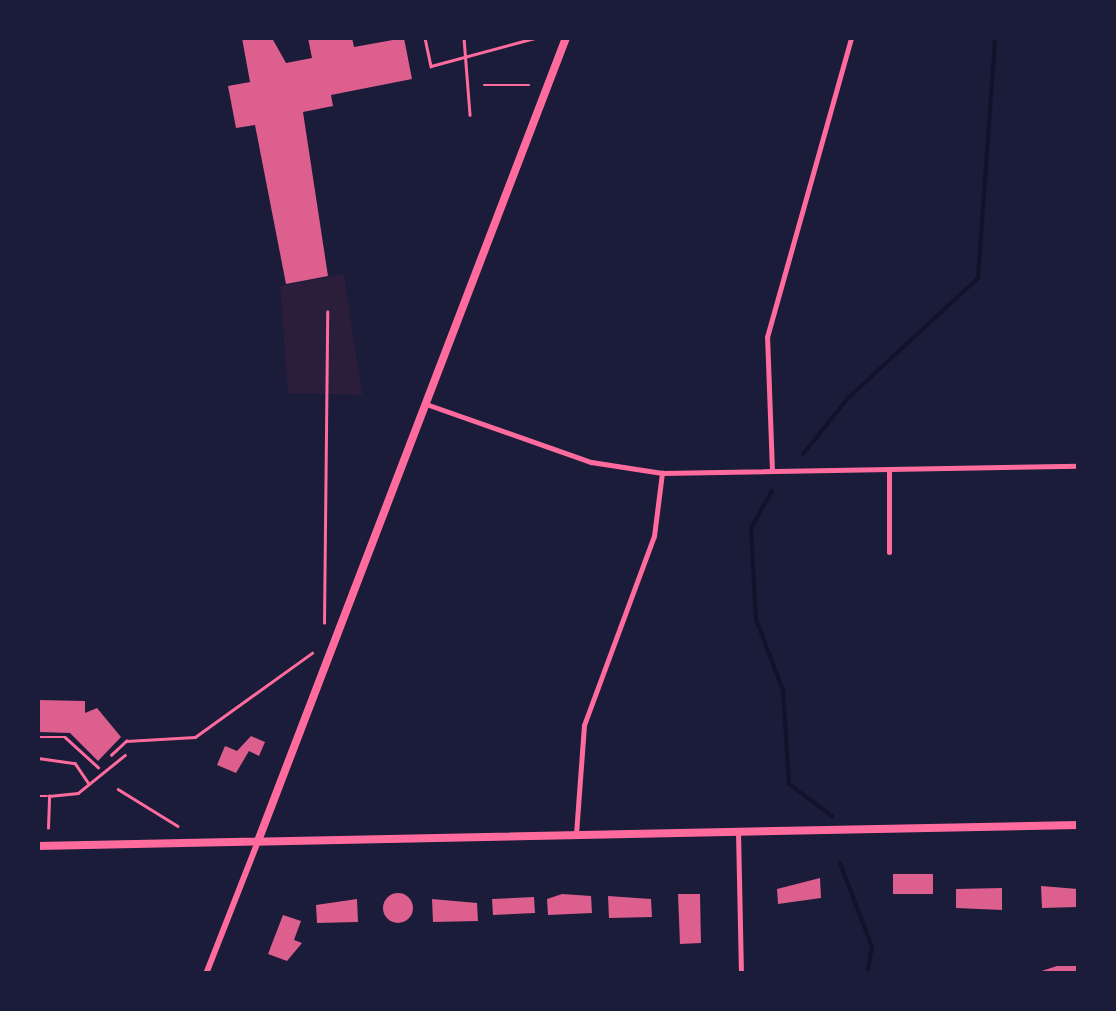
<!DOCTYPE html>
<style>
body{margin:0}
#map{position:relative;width:1116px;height:1011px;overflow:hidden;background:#1b1b3a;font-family:"Source Serif 4",serif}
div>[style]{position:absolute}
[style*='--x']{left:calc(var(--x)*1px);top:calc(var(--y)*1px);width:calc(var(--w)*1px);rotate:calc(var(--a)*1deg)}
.green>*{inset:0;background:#2a1e3b}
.stream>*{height:4px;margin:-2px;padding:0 2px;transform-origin:2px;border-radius:2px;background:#12122b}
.building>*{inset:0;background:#dd5f8e}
.round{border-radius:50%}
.path>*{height:2.5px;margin:-1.25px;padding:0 1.25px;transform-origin:1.25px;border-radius:1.25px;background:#ff6b9d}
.service>*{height:2.5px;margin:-1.25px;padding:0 1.25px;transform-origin:1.25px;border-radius:1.25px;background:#ff6b9d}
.minor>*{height:5px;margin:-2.5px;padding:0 2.5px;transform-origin:2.5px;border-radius:2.5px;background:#ff6b9d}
.tertiary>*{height:6px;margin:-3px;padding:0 3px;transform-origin:3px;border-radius:3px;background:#ff6b9d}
.secondary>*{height:8px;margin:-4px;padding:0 4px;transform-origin:4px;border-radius:4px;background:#ff6b9d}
span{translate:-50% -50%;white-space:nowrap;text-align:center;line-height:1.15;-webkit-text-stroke:8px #1b1b3a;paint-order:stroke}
.frame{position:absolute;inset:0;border:40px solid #1b1b3a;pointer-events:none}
</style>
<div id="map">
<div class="green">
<i style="clip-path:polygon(344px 274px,362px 395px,288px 393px,280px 286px)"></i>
</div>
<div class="stream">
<i style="--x:803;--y:454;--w:72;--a:-51.2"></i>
<i style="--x:848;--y:398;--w:177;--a:-42.7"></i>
<i style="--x:978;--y:278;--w:241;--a:-85.9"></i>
<i style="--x:772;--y:491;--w:43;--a:119.6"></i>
<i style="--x:751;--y:528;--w:91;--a:86.9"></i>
<i style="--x:756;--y:619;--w:77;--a:69.4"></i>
<i style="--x:783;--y:691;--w:93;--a:86.3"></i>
<i style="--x:789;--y:784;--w:54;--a:36.7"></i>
<i style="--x:840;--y:863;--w:90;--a:69.1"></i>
<i style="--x:872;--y:947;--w:27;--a:100"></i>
</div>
<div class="building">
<i style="clip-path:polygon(242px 38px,272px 38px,286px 63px,312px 58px,308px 38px,352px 38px,354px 47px,404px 38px,412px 79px,331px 95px,333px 106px,303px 112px,328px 276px,286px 284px,255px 125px,236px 128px,228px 86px,250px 82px)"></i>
<i style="clip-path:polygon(38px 700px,85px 701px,85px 713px,97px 708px,121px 737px,98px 761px,70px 733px,38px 732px)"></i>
<i style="clip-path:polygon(251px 736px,265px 742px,259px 756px,249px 751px,236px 773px,217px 765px,225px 746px,237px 751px)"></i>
<i style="clip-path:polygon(893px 874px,933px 874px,933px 894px,893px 894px)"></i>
<i style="clip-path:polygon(820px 878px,821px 898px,778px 904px,777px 889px)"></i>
<i style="clip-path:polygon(1041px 886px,1078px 889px,1078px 907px,1042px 908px)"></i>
<i style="clip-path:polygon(1002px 888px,1002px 910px,956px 908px,956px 889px)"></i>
<i class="round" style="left:383px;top:893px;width:30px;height:30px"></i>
<i style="clip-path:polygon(562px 894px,591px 896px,592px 913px,548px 915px,547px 899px)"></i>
<i style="clip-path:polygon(678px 894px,700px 894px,701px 943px,680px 944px)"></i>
<i style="clip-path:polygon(608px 896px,651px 899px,652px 917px,609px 918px)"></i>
<i style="clip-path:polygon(534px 897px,535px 913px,493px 915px,492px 899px)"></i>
<i style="clip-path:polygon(357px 899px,358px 922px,317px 923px,316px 905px)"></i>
<i style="clip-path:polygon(432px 899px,477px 903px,478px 921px,433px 922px)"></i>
<i style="clip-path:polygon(283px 915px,301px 921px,294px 940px,302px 943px,287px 961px,268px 954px)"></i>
<i style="clip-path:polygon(1057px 966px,1076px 966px,1076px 974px,1032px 974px)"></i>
</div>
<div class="path">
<i style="--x:484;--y:85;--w:45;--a:0"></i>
<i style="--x:324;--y:623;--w:311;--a:-89.4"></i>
<i style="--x:38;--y:737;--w:27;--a:0"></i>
<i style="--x:65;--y:737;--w:45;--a:42.3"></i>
<i style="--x:111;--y:755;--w:21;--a:-43"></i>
<i style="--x:126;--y:741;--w:69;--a:-3.3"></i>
<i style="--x:195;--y:737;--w:144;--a:-35.7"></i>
<i style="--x:118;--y:789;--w:70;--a:31.7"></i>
</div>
<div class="service">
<i style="--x:425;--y:38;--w:29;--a:78"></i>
<i style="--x:431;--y:66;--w:108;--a:-15.1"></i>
<i style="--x:464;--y:38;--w:77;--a:85.5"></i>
<i style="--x:38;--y:758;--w:37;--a:8"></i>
<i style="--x:75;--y:763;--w:25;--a:56"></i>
<i style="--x:38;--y:796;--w:9;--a:0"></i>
<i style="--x:48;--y:828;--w:32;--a:-88"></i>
<i style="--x:49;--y:796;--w:29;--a:-6"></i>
<i style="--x:78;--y:793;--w:60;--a:-39"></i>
</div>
<div class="minor">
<i style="--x:426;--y:404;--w:175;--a:19.4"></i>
<i style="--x:591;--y:462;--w:72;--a:8.8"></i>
<i style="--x:662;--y:473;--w:416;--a:-1"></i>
<i style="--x:889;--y:469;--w:83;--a:90"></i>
<i style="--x:772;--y:471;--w:134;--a:-92.1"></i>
<i style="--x:767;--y:337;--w:311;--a:-74.3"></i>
<i style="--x:738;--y:831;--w:143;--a:88.8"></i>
<i style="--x:576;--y:834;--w:109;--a:-85.8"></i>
<i style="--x:584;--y:725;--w:202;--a:-69.7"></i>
<i style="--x:654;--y:536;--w:64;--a:-82.8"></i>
</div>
<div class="tertiary">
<i style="--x:206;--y:974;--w:143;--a:-68.6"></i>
</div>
<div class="secondary">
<i style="--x:258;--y:841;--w:860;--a:-69.02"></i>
<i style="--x:38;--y:846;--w:1040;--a:-1.16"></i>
</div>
<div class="frame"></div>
</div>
